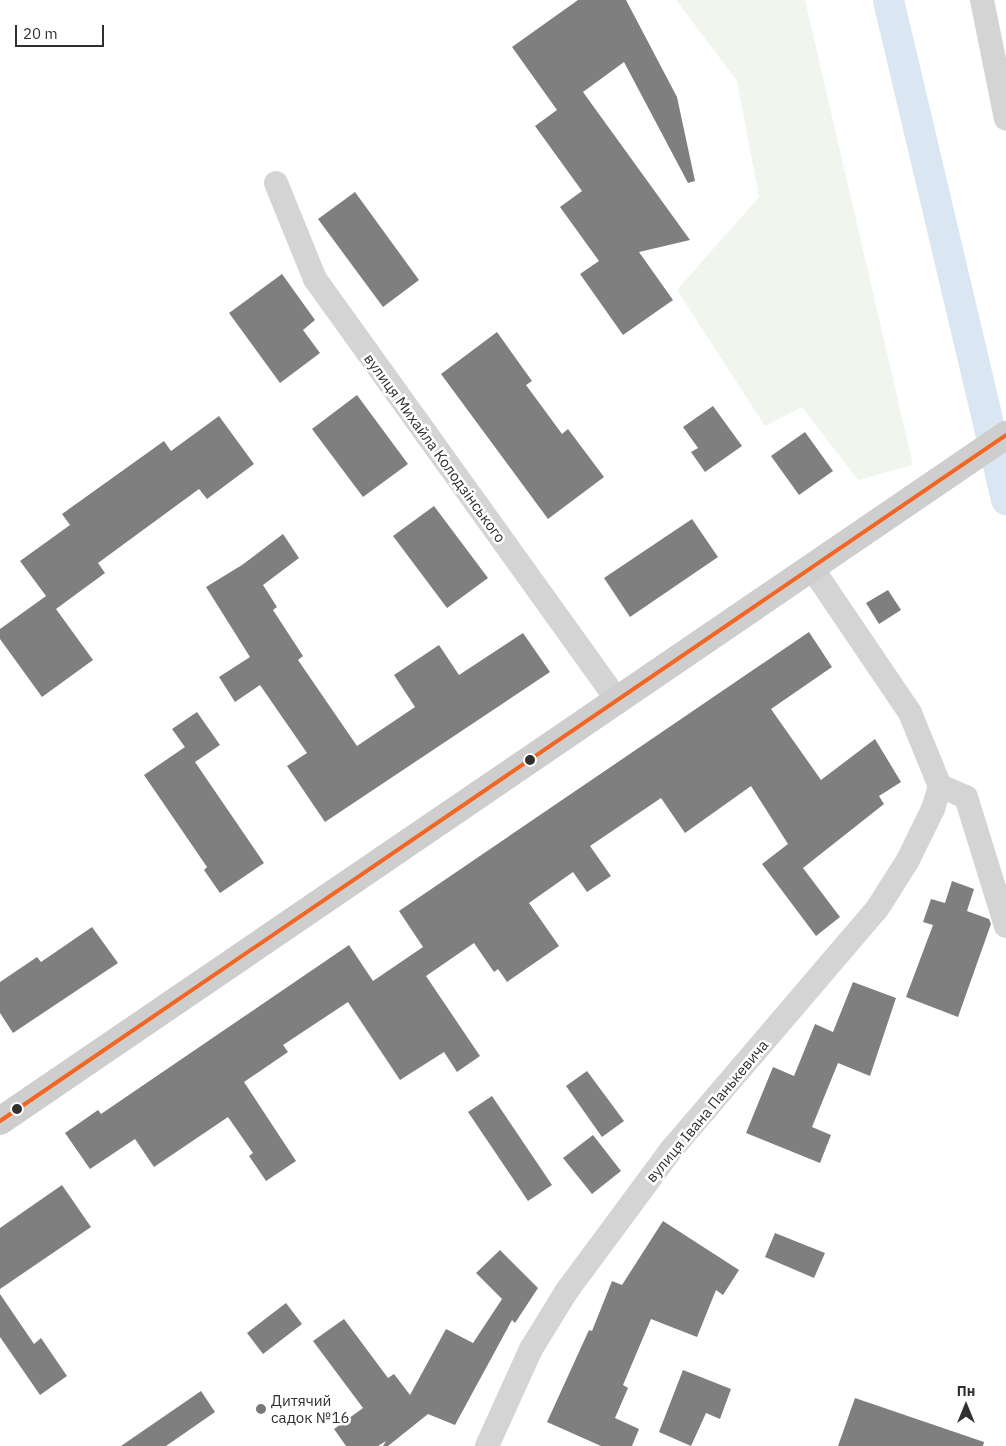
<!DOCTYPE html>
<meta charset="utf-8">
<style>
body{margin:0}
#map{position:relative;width:1006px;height:1446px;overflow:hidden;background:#fff;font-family:"IBM Plex Sans",sans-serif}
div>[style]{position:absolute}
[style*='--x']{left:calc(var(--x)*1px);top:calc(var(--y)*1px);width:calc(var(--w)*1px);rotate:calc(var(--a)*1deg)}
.green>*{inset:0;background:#f0f5ed}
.canal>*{height:31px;margin:-15.5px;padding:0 15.5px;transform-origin:15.5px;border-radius:15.5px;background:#dae6f2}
.building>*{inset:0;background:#7f7f7f}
.minor>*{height:24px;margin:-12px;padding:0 12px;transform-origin:12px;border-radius:12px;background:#d4d4d4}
.secondary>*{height:28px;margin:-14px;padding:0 14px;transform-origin:14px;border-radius:14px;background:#cecece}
.bus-1>*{height:4px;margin:-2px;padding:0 2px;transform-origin:2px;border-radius:2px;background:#f26522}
.dots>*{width:14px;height:14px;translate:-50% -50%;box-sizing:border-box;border:2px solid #fff;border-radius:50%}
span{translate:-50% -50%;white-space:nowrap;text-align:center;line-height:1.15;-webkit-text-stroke:5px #fff;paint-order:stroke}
.street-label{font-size:15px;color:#303030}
.poi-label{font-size:15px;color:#303030}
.left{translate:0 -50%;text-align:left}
.north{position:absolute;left:941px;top:1381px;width:50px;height:50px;-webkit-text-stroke:4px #fff;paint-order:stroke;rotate:0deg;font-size:14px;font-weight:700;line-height:20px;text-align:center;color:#303030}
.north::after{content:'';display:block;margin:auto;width:18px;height:22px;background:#303030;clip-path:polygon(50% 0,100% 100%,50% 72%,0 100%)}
.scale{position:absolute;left:15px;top:25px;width:89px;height:22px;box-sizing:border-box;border:2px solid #303030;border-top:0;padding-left:6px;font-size:15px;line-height:18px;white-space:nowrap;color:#303030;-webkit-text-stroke:4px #fff;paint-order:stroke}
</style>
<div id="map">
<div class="green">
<i style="clip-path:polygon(676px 0,805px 0,913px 465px,858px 480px,802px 407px,765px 426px,677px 290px,759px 197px,737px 81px)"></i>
</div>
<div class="canal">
<i style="--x:888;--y:0;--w:513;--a:76.7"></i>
</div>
<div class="building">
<i style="clip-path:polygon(578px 0,626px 0,677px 97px,695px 181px,688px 183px,624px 62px,583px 92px,690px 240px,639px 252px,673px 300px,623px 335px,580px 274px,599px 261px,560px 207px,582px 191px,535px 126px,557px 110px,512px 47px)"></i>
<i style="clip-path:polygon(355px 192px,419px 280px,383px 307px,318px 219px)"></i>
<i style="clip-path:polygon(282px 274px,315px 320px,303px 330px,320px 353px,280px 383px,229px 313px)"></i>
<i style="clip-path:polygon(497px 332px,532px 381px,526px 385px,562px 434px,568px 429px,604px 477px,548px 519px,441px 374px)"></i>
<i style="clip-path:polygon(357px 395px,408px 464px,363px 497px,312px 429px)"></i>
<i style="clip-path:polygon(713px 406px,742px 446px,705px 472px,691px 452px,698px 448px,683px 427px)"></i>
<i style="clip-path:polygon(219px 416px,254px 464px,207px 499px,199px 489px,98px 563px,105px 573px,56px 609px,93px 660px,42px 697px,0 639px,0 629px,46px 596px,49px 600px,20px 561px,70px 525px,62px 514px,164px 441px,171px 451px)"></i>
<i style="clip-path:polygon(805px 432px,833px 471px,799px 495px,771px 456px)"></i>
<i style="clip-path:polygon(434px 506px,488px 578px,447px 608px,393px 536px)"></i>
<i style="clip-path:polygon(692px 519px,718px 557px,630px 617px,604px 578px)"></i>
<i style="clip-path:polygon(283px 534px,299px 558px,263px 585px,277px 607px,273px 610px,303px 656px,298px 660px,357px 746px,415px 707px,394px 675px,439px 645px,459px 675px,523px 633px,550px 672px,325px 822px,287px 766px,307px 753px,260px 685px,235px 702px,219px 677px,250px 657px,206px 587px,242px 565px)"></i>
<i style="clip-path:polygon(888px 590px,901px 610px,879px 624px,866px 603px)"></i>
<i style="clip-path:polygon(809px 632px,832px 667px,771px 709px,821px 780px,875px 739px,901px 782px,879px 796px,884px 804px,803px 868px,840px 917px,816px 936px,762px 864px,788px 844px,751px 786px,685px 833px,661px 798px,590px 846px,611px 876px,587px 892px,573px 872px,529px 903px,559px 946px,507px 982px,498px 969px,494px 972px,474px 943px,426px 976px,480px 1056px,457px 1072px,444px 1052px,400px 1080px,348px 1002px,283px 1045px,288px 1052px,244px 1082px,296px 1161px,266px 1181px,249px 1156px,253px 1153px,228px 1117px,154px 1167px,135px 1139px,90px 1169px,65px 1133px,98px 1110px,101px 1114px,349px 945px,373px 981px,423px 947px,399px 911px)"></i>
<i style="clip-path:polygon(197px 712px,220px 745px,195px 762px,264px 863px,220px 893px,204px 870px,207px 867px,144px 775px,185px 747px,187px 750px,172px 729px)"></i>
<i style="clip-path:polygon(952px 881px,974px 889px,967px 911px,989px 919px,991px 924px,958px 1017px,906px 997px,933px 925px,923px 922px,931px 899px,945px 903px)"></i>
<i style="clip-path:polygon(92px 927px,118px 963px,13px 1033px,0 1013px,0 982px,37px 957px,41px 962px)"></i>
<i style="clip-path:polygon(853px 982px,896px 998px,870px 1076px,838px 1063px,812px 1127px,831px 1135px,820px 1163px,746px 1133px,773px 1067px,794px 1076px,815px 1024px,833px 1032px)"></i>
<i style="clip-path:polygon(587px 1071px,624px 1121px,602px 1137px,566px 1086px)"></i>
<i style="clip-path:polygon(492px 1096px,552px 1185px,528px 1201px,468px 1112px)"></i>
<i style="clip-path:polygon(593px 1135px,621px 1171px,592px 1194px,563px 1158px)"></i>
<i style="clip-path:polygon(62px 1185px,91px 1227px,0 1289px,0 1228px)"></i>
<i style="clip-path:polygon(663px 1221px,739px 1270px,723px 1295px,716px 1290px,697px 1337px,651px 1319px,623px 1385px,628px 1388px,615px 1418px,639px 1429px,632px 1446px,601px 1446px,547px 1422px,589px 1330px,592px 1331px,612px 1281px,622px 1285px)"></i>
<i style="clip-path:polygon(775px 1233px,825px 1253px,814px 1278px,765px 1257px)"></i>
<i style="clip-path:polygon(500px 1250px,538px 1288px,515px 1323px,512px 1320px,455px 1425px,428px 1414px,388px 1446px,383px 1446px,386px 1441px,378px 1446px,346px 1446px,334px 1429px,363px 1408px,313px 1341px,344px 1319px,388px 1378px,394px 1374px,410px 1395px,446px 1329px,473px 1343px,502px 1299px,476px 1273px)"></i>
<i style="clip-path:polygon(0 1294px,34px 1344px,41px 1338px,67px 1376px,40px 1395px,0 1337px)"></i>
<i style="clip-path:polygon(286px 1303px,302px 1324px,263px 1354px,247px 1333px)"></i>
<i style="clip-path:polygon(683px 1370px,731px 1389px,720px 1419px,706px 1413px,691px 1446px,659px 1432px)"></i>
<i style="clip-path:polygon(201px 1391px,215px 1412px,166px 1446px,121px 1446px)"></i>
<i style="clip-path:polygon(855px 1398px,984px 1442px,983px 1446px,838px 1446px)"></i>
</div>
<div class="minor">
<i style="--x:982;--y:0;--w:121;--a:78.6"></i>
<i style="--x:276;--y:183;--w:104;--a:67.9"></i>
<i style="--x:315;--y:279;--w:520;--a:54.32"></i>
<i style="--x:812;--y:568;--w:175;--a:55.9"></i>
<i style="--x:910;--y:713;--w:79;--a:67.7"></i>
<i style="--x:940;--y:786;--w:28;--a:23"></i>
<i style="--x:966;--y:797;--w:135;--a:72.8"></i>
<i style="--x:487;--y:1446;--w:107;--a:-65.6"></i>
<i style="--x:531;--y:1349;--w:67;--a:-58.4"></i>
<i style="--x:566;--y:1292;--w:177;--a:-53.5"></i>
<i style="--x:671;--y:1150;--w:317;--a:-49.5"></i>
<i style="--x:877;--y:909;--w:58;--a:-57.7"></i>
<i style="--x:908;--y:860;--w:57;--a:-63.9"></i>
<i style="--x:933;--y:809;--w:24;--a:-73"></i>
</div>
<div class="secondary">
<i style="--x:0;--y:1121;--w:1218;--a:-34.29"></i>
</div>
<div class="bus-1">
<i style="--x:0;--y:1121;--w:1218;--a:-34.29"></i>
</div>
<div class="dots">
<i style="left:530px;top:760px;background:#303030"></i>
<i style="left:17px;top:1109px;background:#303030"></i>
<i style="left:261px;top:1409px;background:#787878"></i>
</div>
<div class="street-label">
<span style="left:435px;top:448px;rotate:54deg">вулиця Михайла Колодзінського</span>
<span style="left:707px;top:1111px;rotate:-50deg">вулиця Івана Панькевича</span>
</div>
<div class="poi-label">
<span class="left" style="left:271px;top:1409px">Дитячий<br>садок №16</span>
</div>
<div class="north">Пн</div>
<div class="scale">20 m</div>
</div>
